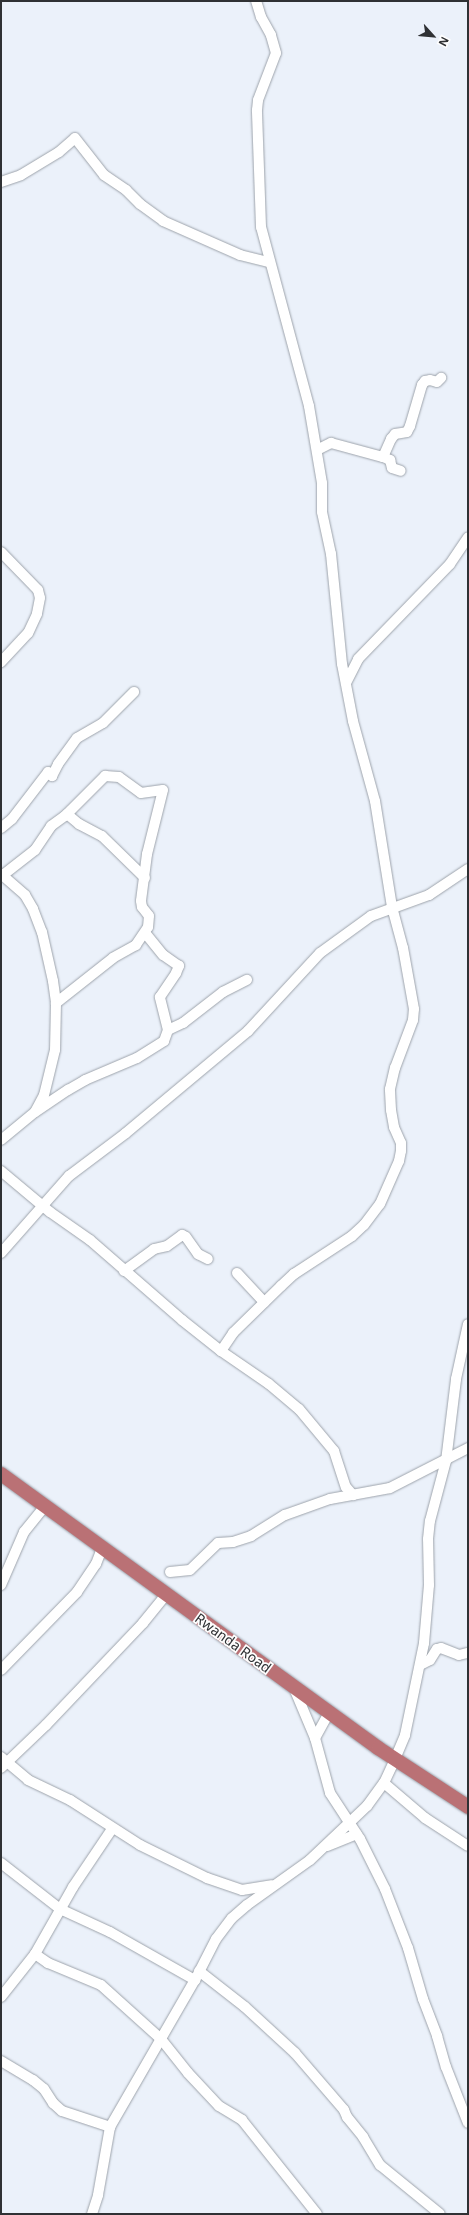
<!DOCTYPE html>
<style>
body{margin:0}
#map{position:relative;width:469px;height:2215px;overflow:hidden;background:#ebf1fa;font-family:"Noto Sans",sans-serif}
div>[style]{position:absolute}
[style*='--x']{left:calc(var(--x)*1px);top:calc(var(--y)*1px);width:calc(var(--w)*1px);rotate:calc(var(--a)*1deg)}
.roads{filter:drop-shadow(0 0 1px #9da3ab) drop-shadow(0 0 1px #9da3ab)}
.minor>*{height:10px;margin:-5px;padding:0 5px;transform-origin:5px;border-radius:5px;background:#fff}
.highway>*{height:14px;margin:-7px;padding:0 7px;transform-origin:7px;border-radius:7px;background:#ba7175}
span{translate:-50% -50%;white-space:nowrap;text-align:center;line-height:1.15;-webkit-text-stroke:3.5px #fefefe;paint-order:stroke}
.street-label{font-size:14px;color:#2f3134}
.frame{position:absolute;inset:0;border:2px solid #2f3134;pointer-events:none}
.north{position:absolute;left:413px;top:16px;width:40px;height:40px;-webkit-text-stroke:3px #fefefe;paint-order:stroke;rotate:117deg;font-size:11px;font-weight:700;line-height:16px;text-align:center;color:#2f3134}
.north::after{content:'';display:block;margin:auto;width:14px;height:18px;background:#2f3134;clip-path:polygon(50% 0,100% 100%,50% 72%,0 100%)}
</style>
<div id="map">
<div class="roads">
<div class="minor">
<i style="--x:1;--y:182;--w:21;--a:-19"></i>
<i style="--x:21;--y:175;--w:44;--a:-31.2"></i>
<i style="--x:59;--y:152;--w:21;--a:-41"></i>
<i style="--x:75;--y:138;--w:47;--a:51.9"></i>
<i style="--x:104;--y:175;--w:27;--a:34"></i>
<i style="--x:126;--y:190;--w:20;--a:45"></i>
<i style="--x:140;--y:204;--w:29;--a:36"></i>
<i style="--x:163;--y:221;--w:84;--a:23.8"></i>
<i style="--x:240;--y:255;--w:29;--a:14"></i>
<i style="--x:317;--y:450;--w:16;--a:-27"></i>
<i style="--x:331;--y:443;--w:54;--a:15.1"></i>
<i style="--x:383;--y:457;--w:20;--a:-66"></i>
<i style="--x:391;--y:439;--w:6;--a:-51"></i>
<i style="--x:395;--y:434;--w:12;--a:-9"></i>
<i style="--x:407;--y:432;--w:7;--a:-63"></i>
<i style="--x:410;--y:426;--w:43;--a:-73.7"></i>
<i style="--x:422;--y:385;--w:5;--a:-53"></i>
<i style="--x:425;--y:381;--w:5;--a:-11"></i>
<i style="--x:430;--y:380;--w:7;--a:16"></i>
<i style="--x:437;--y:382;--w:6;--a:-45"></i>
<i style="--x:383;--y:457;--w:8;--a:23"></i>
<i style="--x:390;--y:460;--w:8;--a:76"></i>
<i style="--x:392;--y:468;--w:9;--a:18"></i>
<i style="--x:1;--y:552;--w:53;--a:45.8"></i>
<i style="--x:38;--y:590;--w:8;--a:76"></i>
<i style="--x:40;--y:598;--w:16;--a:101"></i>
<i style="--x:37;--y:614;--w:21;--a:115"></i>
<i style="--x:28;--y:633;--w:40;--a:133"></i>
<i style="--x:346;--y:683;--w:27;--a:-63"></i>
<i style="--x:358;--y:659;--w:132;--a:-45.9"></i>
<i style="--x:450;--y:564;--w:32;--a:-56"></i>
<i style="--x:67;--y:814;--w:16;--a:40"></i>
<i style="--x:79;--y:824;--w:26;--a:28"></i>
<i style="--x:102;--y:836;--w:60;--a:44.3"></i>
<i style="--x:1;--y:828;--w:14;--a:-39"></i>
<i style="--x:12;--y:819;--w:59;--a:-52.5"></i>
<i style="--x:48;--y:772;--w:6;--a:45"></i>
<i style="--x:52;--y:776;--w:13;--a:-63"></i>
<i style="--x:58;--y:764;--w:32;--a:-54"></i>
<i style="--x:77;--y:738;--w:30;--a:-30"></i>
<i style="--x:103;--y:723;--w:44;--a:-45"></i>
<i style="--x:1;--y:874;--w:32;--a:41"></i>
<i style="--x:25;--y:895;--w:16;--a:60"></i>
<i style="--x:33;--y:909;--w:25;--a:69"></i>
<i style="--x:42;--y:932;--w:50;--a:77.3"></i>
<i style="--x:53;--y:981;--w:22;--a:82"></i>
<i style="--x:56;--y:1003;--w:47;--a:91.2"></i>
<i style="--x:55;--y:1050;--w:46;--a:103.7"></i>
<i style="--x:44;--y:1095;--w:17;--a:118"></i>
<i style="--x:3;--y:875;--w:41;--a:-38"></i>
<i style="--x:35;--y:850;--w:29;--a:-56"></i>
<i style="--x:51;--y:826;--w:17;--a:-36"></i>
<i style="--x:65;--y:816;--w:57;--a:-45"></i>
<i style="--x:105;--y:776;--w:14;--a:4"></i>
<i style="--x:119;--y:777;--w:27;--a:36"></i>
<i style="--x:141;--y:793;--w:22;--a:-8"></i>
<i style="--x:163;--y:790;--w:66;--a:104"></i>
<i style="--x:147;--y:854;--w:47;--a:97.3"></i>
<i style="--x:141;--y:901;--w:6;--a:81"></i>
<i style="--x:142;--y:907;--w:11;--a:52"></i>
<i style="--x:149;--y:916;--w:11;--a:95"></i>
<i style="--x:148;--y:927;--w:22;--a:124"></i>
<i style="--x:136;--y:945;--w:26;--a:151"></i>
<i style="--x:113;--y:958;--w:73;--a:141.7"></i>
<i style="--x:168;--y:1030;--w:17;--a:-25"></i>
<i style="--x:183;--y:1023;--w:51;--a:-37.8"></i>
<i style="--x:223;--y:992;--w:27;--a:-27"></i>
<i style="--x:1;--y:1140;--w:44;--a:-39.5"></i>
<i style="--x:35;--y:1112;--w:40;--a:-34"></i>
<i style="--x:68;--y:1090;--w:20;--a:-30"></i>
<i style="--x:85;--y:1080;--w:56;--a:-22.9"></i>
<i style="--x:137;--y:1058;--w:32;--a:-32"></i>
<i style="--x:164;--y:1041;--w:12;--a:-70"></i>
<i style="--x:168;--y:1030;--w:34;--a:-104"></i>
<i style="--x:160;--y:997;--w:29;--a:-56"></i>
<i style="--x:176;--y:973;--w:8;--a:-67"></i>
<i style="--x:179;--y:966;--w:19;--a:-145"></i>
<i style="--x:163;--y:955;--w:28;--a:-129"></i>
<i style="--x:1;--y:1171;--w:64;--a:39.9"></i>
<i style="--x:50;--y:1212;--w:49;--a:35"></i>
<i style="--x:90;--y:1240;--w:122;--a:41"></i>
<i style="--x:182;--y:1320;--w:50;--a:38.5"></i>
<i style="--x:221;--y:1351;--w:58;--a:34.5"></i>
<i style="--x:269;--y:1384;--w:39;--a:40"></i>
<i style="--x:299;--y:1409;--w:55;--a:50.2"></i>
<i style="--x:334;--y:1451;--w:38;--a:72"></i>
<i style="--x:346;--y:1487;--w:11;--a:49"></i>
<i style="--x:1;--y:1253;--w:103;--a:-48.6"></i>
<i style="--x:69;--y:1176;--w:71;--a:-37"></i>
<i style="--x:126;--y:1133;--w:159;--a:-39.9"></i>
<i style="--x:248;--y:1031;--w:106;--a:-47.3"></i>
<i style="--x:320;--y:953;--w:63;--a:-36"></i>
<i style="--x:371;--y:916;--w:62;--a:-19.9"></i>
<i style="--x:429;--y:895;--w:47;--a:-33.7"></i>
<i style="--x:124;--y:1271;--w:37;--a:-36"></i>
<i style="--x:154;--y:1249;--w:13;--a:-13"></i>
<i style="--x:167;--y:1246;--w:19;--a:-36"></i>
<i style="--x:182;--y:1235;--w:4;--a:27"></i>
<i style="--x:186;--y:1237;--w:21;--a:55"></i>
<i style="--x:198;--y:1254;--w:11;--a:27"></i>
<i style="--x:237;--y:1273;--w:40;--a:47"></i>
<i style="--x:221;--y:1351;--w:22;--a:-56"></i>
<i style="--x:233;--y:1333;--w:67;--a:-44.4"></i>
<i style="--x:281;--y:1286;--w:18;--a:-43"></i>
<i style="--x:294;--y:1274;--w:69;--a:-33.2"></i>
<i style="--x:352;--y:1236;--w:16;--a:-43"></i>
<i style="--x:364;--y:1225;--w:26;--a:-53"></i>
<i style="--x:380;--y:1204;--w:47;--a:-66.2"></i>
<i style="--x:399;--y:1161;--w:10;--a:-79"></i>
<i style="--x:401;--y:1151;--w:8;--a:-90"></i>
<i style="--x:401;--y:1143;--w:17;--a:-114"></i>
<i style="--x:394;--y:1127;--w:17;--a:-100"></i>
<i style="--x:391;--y:1110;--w:21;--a:-93"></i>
<i style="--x:390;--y:1089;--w:22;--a:-77"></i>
<i style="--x:395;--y:1068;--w:51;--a:-69.4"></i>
<i style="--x:413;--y:1020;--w:11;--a:-85"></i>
<i style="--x:414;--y:1009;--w:62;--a:-100.2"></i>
<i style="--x:403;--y:948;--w:42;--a:-105"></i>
<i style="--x:392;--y:907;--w:107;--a:-99.1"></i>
<i style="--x:375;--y:801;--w:83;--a:-105.4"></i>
<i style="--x:353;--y:721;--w:58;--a:-100.9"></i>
<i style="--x:342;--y:664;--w:111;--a:-95.7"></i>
<i style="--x:331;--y:554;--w:43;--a:-102.1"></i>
<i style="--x:322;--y:512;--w:29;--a:-90"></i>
<i style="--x:322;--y:483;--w:78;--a:-99.6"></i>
<i style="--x:309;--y:406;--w:185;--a:-105"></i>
<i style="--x:261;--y:227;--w:117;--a:-92"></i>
<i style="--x:257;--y:110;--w:10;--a:-84"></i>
<i style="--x:258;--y:100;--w:50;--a:-69"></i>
<i style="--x:276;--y:53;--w:19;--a:-106"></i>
<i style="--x:271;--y:35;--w:21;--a:-119"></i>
<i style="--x:261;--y:17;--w:17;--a:-107"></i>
<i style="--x:170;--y:1572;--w:20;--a:-6"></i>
<i style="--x:190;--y:1570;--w:39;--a:-44"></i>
<i style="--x:218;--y:1543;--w:15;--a:-4"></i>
<i style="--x:233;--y:1542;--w:19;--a:-18"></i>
<i style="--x:251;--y:1536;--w:40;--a:-32"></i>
<i style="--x:285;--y:1515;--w:48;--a:-19.6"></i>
<i style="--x:330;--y:1499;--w:61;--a:-10.4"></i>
<i style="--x:390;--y:1488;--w:88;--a:-27.1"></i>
<i style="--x:1;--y:1585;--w:58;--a:-66.5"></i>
<i style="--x:24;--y:1532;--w:32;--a:-51"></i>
<i style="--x:420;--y:1665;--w:11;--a:-27"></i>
<i style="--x:430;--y:1660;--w:13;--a:-58"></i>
<i style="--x:437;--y:1649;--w:4;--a:-14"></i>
<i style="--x:441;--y:1648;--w:19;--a:21"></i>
<i style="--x:459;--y:1655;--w:9;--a:-13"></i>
<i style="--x:1;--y:1670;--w:109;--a:-45.7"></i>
<i style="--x:77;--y:1592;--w:34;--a:-56"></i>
<i style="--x:96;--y:1564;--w:17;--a:-69"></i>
<i style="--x:294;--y:1688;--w:54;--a:67.2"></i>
<i style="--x:315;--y:1738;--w:57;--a:74.7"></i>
<i style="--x:330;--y:1793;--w:55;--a:56.9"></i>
<i style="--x:360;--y:1839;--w:56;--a:63.4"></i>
<i style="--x:385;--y:1889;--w:63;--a:68.7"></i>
<i style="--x:408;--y:1948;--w:53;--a:73.6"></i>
<i style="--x:423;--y:1999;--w:40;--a:69"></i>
<i style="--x:437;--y:2036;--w:32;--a:74"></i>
<i style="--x:446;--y:2067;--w:60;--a:68.6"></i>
<i style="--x:315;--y:1738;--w:29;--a:-61"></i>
<i style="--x:1;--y:1757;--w:35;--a:40"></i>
<i style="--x:28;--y:1780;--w:47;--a:25.5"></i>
<i style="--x:70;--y:1800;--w:83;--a:32.7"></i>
<i style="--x:140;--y:1845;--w:75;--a:26.2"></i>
<i style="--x:207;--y:1878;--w:37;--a:19"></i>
<i style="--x:242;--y:1890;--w:30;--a:-9"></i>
<i style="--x:1;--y:1768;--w:62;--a:-43.7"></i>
<i style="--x:46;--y:1725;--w:141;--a:-46.4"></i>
<i style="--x:143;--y:1623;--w:36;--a:-51"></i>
<i style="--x:384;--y:1783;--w:54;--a:40.5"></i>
<i style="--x:425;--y:1818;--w:51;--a:33.1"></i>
<i style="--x:327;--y:1846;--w:32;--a:-22"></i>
<i style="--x:1;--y:1863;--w:75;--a:37.9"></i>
<i style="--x:60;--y:1909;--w:55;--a:24.7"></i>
<i style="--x:110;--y:1932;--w:98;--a:29.5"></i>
<i style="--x:35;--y:1954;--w:16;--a:35"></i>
<i style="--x:48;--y:1963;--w:57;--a:22.5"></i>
<i style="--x:101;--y:1985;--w:81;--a:42"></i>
<i style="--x:161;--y:2039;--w:43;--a:51.5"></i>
<i style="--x:188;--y:2073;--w:45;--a:46.8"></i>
<i style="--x:219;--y:2106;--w:27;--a:31"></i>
<i style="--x:242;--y:2120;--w:120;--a:51.4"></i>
<i style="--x:199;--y:1971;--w:58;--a:38"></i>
<i style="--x:245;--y:2007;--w:68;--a:42.6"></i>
<i style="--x:295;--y:2053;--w:75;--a:49.3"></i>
<i style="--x:344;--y:2110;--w:8;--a:67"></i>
<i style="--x:347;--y:2117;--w:26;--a:51"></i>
<i style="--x:363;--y:2137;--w:33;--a:59"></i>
<i style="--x:380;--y:2165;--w:77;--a:39.2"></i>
<i style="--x:1;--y:1997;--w:55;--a:-51.7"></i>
<i style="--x:35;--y:1954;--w:77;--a:-60.4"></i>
<i style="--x:73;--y:1887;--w:70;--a:-56.1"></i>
<i style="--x:1;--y:2061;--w:37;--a:31"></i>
<i style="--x:33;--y:2080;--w:14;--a:39"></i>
<i style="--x:44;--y:2089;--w:17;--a:57"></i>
<i style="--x:53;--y:2103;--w:12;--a:42"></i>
<i style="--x:62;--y:2111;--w:51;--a:18.4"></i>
<i style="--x:92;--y:2214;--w:20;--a:-72"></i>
<i style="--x:98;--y:2195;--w:69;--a:-80"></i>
<i style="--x:110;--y:2127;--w:170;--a:-60"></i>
<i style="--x:195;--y:1980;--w:46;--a:-62.9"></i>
<i style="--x:216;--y:1939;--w:26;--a:-53"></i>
<i style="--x:232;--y:1918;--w:20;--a:-41"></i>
<i style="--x:247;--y:1905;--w:77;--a:-35.5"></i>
<i style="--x:310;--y:1860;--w:79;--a:-43.5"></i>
<i style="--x:367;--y:1806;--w:29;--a:-54"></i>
<i style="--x:384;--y:1783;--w:26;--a:-65"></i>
<i style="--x:395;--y:1759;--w:26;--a:-67"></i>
<i style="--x:405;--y:1735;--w:94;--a:-78.3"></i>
<i style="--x:424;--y:1643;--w:58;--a:-85.1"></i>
<i style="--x:429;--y:1585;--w:46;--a:-91.2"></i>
<i style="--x:428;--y:1539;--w:18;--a:-84"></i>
<i style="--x:430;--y:1521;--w:62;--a:-75.1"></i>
<i style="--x:446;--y:1461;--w:83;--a:-83"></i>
<i style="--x:456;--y:1379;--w:56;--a:-77.7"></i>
</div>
<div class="highway">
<i style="--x:1;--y:1474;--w:466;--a:36"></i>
<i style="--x:378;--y:1748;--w:108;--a:33.2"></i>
</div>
</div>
<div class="street-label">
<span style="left:233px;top:1643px;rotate:36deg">Rwanda Road</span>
</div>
<div class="frame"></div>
<div class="north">N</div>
</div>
